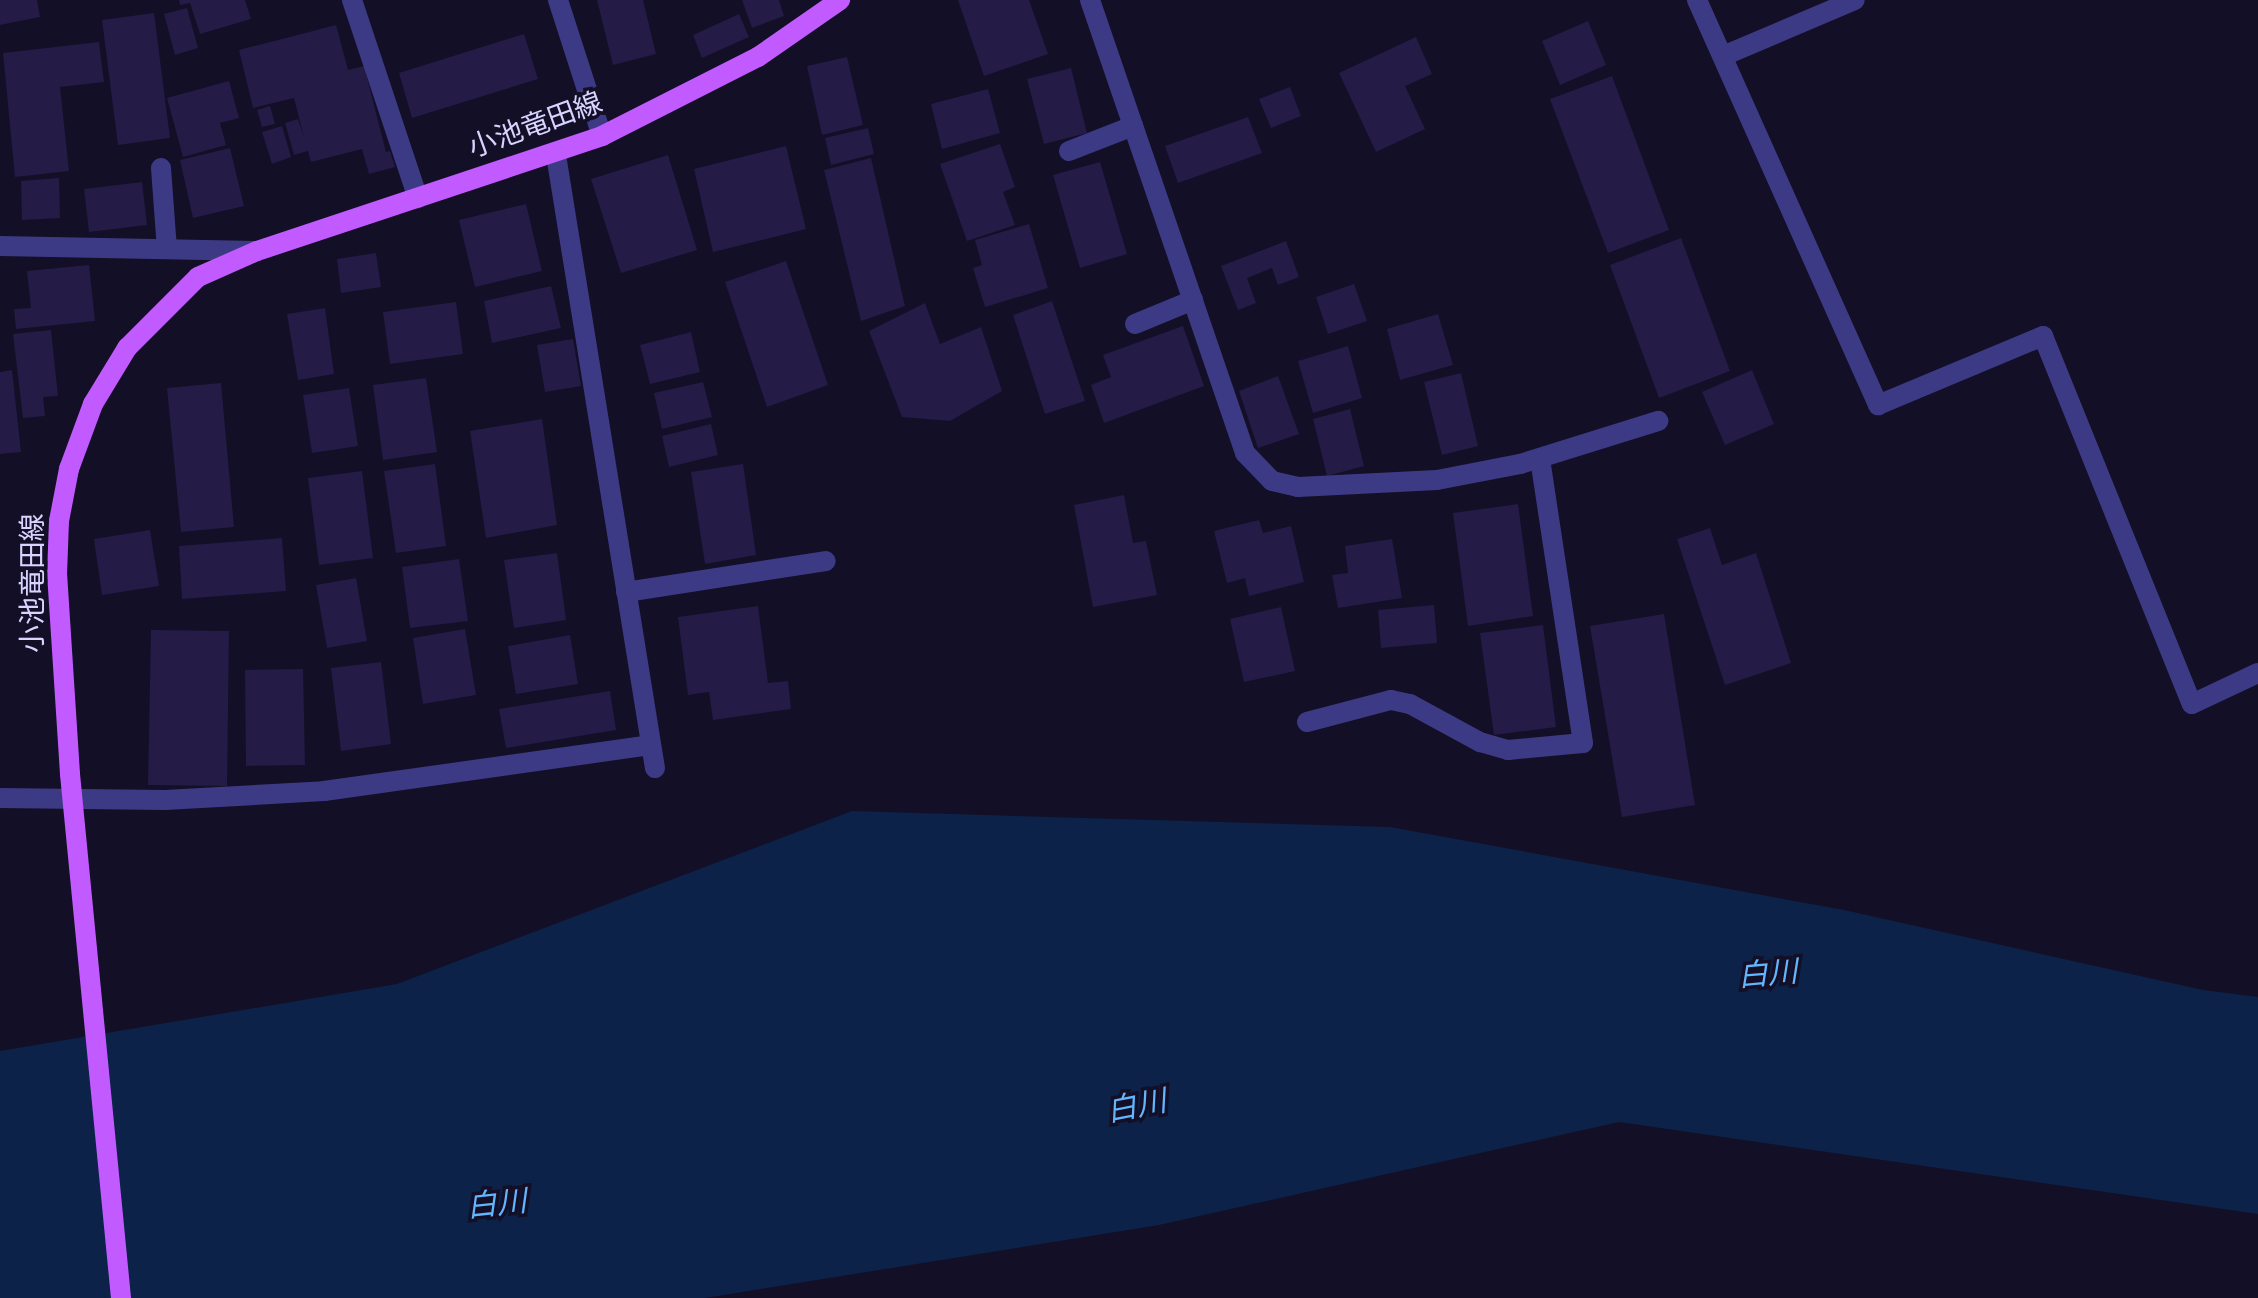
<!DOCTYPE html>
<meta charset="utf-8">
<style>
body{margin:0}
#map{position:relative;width:2258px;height:1298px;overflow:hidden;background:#130f26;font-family:Overpass,"Noto Sans JP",sans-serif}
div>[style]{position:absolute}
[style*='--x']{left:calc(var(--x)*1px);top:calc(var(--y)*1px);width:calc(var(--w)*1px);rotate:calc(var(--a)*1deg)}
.water>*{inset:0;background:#0c2248}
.building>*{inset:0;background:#241b47}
.minor>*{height:20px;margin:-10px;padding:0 10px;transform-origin:10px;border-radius:10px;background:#3d3a85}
.major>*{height:20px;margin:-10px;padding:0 10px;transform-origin:10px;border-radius:10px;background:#c25bff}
span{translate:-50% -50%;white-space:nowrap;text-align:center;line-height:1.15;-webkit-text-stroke:7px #130f26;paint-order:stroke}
.street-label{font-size:28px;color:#d9d4ff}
.water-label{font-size:30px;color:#62b6ff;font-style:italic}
</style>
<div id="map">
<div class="water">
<i style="clip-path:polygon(852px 811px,1390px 827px,1844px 910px,2203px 990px,2258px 997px,2258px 1214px,1619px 1122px,1159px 1225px,705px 1298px,0 1298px,0 1051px,397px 984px)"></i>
</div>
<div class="building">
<i style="clip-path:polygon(0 0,37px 0,40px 17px,0 25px)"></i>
<i style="clip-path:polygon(179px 0,245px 0,251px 19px,200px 34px,190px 3px,180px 5px)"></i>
<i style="clip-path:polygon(597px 0,643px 0,656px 54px,613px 65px)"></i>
<i style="clip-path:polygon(742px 0,779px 0,784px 16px,752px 28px)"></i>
<i style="clip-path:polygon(958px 0,1029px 0,1048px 54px,984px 76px)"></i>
<i style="clip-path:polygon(187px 8px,198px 48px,175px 55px,164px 14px)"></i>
<i style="clip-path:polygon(154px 13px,170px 138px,118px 145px,102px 20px)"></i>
<i style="clip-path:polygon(739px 14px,749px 37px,702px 58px,693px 35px)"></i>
<i style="clip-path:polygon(1588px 21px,1606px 65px,1560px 85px,1542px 41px)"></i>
<i style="clip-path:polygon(336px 25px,348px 70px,364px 66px,386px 152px,390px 151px,395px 167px,369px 174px,362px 149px,311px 162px,308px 151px,294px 155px,285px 123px,298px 119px,304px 137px,294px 98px,253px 108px,239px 50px)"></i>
<i style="clip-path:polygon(524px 34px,538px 79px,412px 118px,399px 73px)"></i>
<i style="clip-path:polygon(1416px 37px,1432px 74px,1405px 86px,1425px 129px,1376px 152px,1339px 73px)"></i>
<i style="clip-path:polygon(99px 42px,104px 82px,60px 87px,69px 171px,15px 177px,3px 53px)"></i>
<i style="clip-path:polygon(847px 57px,863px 125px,822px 135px,807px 66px)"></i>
<i style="clip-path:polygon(1071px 68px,1087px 133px,1044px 144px,1027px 79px)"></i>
<i style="clip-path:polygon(1612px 76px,1669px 230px,1608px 253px,1550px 99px)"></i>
<i style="clip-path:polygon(229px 81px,239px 118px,220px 123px,226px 145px,183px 157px,167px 98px)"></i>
<i style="clip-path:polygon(1290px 87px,1301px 116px,1271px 128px,1259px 99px)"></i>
<i style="clip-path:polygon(988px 89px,1000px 133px,942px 149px,931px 104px)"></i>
<i style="clip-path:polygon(270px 106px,275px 124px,262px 127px,257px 110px)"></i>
<i style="clip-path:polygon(1248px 117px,1262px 153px,1178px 183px,1165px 146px)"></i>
<i style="clip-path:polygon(282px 126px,291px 157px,272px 164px,262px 132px)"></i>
<i style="clip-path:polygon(868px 128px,874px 154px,831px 165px,825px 138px)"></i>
<i style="clip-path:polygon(1000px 144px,1015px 187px,1003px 192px,1015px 225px,967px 241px,940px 164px)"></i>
<i style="clip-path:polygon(786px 146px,806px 229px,713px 252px,694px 169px)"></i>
<i style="clip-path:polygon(230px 148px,244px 206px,193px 218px,180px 160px)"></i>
<i style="clip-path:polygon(668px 155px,697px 250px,621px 273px,591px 179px)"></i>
<i style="clip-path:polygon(871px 158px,905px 306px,861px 321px,824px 170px)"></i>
<i style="clip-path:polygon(1100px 162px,1127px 254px,1080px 268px,1053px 175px)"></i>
<i style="clip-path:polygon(59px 178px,60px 218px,22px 220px,21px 181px)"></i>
<i style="clip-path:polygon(142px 182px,147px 225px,89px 232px,84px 189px)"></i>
<i style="clip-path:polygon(526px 204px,542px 271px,475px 287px,459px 220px)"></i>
<i style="clip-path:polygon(1029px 224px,1048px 288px,985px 307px,973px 268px,982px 265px,975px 240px)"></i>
<i style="clip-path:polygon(1681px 238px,1730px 371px,1659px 398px,1610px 265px)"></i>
<i style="clip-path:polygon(1286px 241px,1299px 277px,1278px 285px,1272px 268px,1247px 278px,1256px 303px,1238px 310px,1221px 266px)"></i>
<i style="clip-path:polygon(376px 253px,381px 287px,341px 293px,337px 259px)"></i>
<i style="clip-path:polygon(786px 261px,828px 385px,767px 407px,725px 282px)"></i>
<i style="clip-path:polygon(89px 265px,95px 321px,16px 329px,14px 309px,31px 308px,27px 271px)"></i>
<i style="clip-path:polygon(1354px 284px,1367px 321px,1328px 334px,1316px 297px)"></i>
<i style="clip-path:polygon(551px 286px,561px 328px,492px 343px,484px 301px)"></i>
<i style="clip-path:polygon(1052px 301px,1085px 401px,1045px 414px,1013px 315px)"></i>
<i style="clip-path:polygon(456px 302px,463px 354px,390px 364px,383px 312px)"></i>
<i style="clip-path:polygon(925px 303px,940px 344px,981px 327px,1002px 391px,950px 421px,902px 417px,869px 331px)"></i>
<i style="clip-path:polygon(325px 308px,334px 374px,298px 380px,287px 314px)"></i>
<i style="clip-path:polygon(1438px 314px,1453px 365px,1400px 380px,1387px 329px)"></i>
<i style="clip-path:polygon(1183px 326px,1204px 386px,1104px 423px,1091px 385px,1111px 377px,1103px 355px)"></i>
<i style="clip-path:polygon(51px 330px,58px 396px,43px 397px,45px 416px,23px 418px,13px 334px)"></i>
<i style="clip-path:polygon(691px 332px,700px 372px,650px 384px,640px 345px)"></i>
<i style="clip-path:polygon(573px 339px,581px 386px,545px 392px,537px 345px)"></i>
<i style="clip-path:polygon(1348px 346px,1362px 398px,1313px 413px,1298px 361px)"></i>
<i style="clip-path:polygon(12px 370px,21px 452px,0 454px,0 372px)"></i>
<i style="clip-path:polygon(1752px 370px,1774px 424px,1725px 445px,1702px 392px)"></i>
<i style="clip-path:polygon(1461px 373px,1478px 446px,1442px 455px,1424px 382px)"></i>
<i style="clip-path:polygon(1278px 376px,1299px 434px,1258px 448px,1239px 391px)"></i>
<i style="clip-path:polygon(426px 378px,437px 452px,383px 460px,373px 385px)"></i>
<i style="clip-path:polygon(703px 382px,712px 417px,662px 429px,654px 393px)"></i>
<i style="clip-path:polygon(221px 383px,234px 527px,181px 532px,167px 388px)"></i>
<i style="clip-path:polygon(349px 388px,358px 446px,312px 453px,303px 395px)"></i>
<i style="clip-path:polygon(1350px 409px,1364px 466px,1327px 476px,1313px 419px)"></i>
<i style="clip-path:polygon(542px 419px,557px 525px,486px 538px,470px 431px)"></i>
<i style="clip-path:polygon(711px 424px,718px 455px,669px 467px,662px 436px)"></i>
<i style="clip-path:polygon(435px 464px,446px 546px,396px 553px,384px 471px)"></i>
<i style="clip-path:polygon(743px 464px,756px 555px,705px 564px,691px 472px)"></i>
<i style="clip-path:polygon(362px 471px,373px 558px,319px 565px,308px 478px)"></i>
<i style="clip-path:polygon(1124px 495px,1133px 543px,1146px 541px,1157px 595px,1093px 607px,1074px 505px)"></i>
<i style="clip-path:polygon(1518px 504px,1533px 616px,1468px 626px,1453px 513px)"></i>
<i style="clip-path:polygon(1259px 520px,1263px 533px,1291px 526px,1304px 582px,1249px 596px,1245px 578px,1227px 583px,1214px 531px)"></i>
<i style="clip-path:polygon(1710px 528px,1722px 565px,1756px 553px,1791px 663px,1725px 685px,1677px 539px)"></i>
<i style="clip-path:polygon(150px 530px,159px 586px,102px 595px,94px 539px)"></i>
<i style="clip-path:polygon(282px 538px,286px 591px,182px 599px,179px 546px)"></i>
<i style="clip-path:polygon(1392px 539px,1402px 598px,1338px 608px,1332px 575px,1348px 573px,1345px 546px)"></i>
<i style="clip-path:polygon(557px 553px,566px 620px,514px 628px,504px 560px)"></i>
<i style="clip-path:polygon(459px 559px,468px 621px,410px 628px,402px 567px)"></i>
<i style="clip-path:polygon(356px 578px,367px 641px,327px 648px,316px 585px)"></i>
<i style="clip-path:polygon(1434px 605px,1437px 643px,1381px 648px,1378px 610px)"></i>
<i style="clip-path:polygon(758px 606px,768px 683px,788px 681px,791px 709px,713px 720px,709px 692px,688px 695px,678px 617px)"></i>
<i style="clip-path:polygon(1281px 607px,1295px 671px,1244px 682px,1230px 619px)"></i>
<i style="clip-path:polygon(1664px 614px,1695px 805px,1622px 817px,1590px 626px)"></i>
<i style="clip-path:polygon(1543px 625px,1556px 727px,1494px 735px,1480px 633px)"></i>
<i style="clip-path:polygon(465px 629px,476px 695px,423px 704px,413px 638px)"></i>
<i style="clip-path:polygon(151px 630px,229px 631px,227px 786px,148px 785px)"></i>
<i style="clip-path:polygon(570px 635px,578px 684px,516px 694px,508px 646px)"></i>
<i style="clip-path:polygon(381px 662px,391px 744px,341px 751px,331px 668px)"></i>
<i style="clip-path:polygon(303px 669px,305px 765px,246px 766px,245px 670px)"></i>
<i style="clip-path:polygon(610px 691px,616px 730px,506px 748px,499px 709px)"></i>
</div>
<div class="minor">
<i style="--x:352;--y:0;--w:209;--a:71.6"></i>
<i style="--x:558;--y:0;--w:143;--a:72.1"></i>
<i style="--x:1090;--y:0;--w:479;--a:71.1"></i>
<i style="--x:1245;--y:453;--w:39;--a:46"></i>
<i style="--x:1272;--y:481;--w:27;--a:13"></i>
<i style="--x:1298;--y:487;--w:139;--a:-2.9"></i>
<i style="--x:1437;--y:480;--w:85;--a:-10.9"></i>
<i style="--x:1520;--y:464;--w:145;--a:-17.3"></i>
<i style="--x:1697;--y:0;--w:444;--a:65.9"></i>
<i style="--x:1878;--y:405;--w:179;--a:-22.7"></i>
<i style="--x:2043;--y:336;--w:397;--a:68"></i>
<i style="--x:2192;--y:704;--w:73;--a:-25.2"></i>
<i style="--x:1723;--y:56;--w:143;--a:-23"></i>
<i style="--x:1069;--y:151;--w:69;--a:-21.3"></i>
<i style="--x:556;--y:155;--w:621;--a:80.83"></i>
<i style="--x:161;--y:168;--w:81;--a:85.8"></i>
<i style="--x:0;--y:246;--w:257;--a:1.1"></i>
<i style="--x:1135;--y:324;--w:63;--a:-22.5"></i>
<i style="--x:626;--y:592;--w:202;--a:-8.8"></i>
<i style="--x:1307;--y:722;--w:87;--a:-14.7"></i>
<i style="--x:1391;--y:700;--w:19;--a:12"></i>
<i style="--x:1410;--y:704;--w:80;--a:28.5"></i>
<i style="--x:1480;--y:742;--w:29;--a:16"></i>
<i style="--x:1508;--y:750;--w:75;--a:-5.3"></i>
<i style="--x:1583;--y:743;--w:288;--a:-98.6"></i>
<i style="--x:0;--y:798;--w:165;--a:0.7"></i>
<i style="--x:165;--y:800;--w:159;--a:-3.2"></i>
<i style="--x:324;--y:791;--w:329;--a:-8"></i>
</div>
<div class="major">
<i style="--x:121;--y:1298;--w:526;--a:-95.56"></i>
<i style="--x:70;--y:774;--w:199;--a:-93.7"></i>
<i style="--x:57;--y:575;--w:54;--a:-87.9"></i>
<i style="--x:59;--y:521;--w:53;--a:-79.1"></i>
<i style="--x:69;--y:469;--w:69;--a:-69.7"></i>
<i style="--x:93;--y:404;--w:66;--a:-58.7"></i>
<i style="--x:127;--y:348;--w:100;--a:-45"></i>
<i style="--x:198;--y:277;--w:64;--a:-23.8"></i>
<i style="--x:257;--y:251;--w:364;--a:-18.4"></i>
<i style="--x:602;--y:136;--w:175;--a:-26.9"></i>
<i style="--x:758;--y:57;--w:100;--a:-34.8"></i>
</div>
<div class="street-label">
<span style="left:536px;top:127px;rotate:-20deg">小池竜田線</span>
<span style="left:35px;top:583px;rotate:-90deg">小池竜田線</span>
</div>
<div class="water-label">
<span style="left:1768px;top:977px;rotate:-5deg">白川</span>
<span style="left:1137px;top:1109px;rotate:-11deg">白川</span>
<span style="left:497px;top:1207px;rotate:-6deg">白川</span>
</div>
</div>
